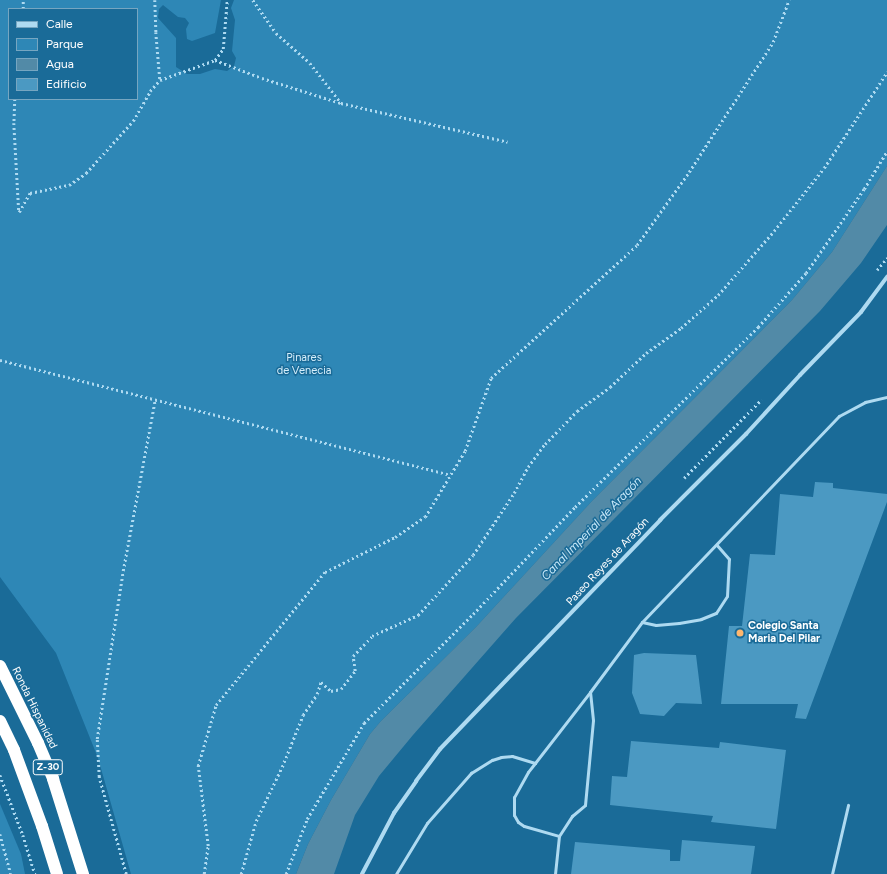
<!DOCTYPE html>
<meta charset="utf-8">
<style>
body{margin:0}
#map{position:relative;width:887px;height:874px;overflow:hidden;background:#1a6b98;font-family:Figtree,sans-serif}
div>[style]{position:absolute}
[style*='--x']{left:calc(var(--x)*1px);top:calc(var(--y)*1px);width:calc(var(--w)*1px);rotate:calc(var(--a)*1deg)}
.green>*{inset:0;background:#2e87b6}
.water>*{inset:0;background:#528aa7}
.building>*{inset:0;background:#4b99c2}
.path>*{height:2.5px;margin-top:-1.25px;transform-origin:0;background:repeating-linear-gradient(90deg,#aedaf1 0 2px,transparent 0 5px)}
.lane>*{height:3px;margin:-1.5px;padding:0 1.5px;transform-origin:1.5px;border-radius:1.5px;background:#aedaf1}
.street>*{height:4px;margin:-2px;padding:0 2px;transform-origin:2px;border-radius:2px;background:#aedaf1}
.highway>*{height:12px;margin:-6px;padding:0 6px;transform-origin:6px;border-radius:6px;background:#fff}
.dots>*{width:11px;height:11px;translate:-50% -50%;box-sizing:border-box;border:2px solid #1a6b98;border-radius:50%}
span{translate:-50% -50%;white-space:nowrap;text-align:center;line-height:1.15;-webkit-text-stroke:3px #1a6b98;paint-order:stroke}
.shield-label span{padding:1px 3px;background:#1a6b98;border:1px solid;border-radius:3px;-webkit-text-stroke-width:0}
.shield-label{font-size:10px;color:#fff;font-weight:700}
.park-label{font-size:11px;color:#d6effc}
.street-label{font-size:11px;color:#fff}
.poi-label{font-size:11px;color:#fff;font-weight:700}
.left{translate:0 -50%;text-align:left}
.water-label{font-size:12px;color:#c9e9f9;font-style:italic}
.legend{position:absolute;left:8px;top:8px;width:130px;height:92px;box-sizing:border-box;background:#1a6b98;border:1px solid #76a6c1;margin:0;padding:5px 7px;list-style:none;font-size:12px;color:#fff}
.legend li{display:flex;align-items:center;gap:8px;height:20px}
.legend b{width:20px;border:1px solid #76a6c1}
</style>
<div id="map">
<div class="green">
<i style="clip-path:polygon(evenodd,0 0,221px 0,215px 33px,192px 41px,187px 39px,186px 29px,189px 23px,185px 18px,178px 17px,163px 5px,159px 9px,158px 18px,176px 38px,176px 67px,187px 74px,200px 74px,215px 69px,227px 71px,234px 66px,236px 58px,232px 51px,235px 20px,231px 8px,234px 0,887px 0,887px 166px,832px 252px,792px 300px,592px 501px,476px 627px,381px 721px,370px 734px,331px 800px,308px 844px,296px 874px,131px 874px,98px 758px,56px 653px,0 577px,0 0,9px 9px,137px 9px,137px 99px,9px 99px,9px 9px)"></i>
<i style="clip-path:polygon(0 804px,21px 854px,25px 874px,0 874px)"></i>
</div>
<div class="water">
<i style="clip-path:polygon(887px 166px,887px 225px,861px 263px,820px 311px,516px 618px,413px 735px,379px 776px,355px 815px,334px 874px,296px 874px,308px 844px,331px 800px,370px 734px,381px 721px,476px 627px,592px 501px,792px 300px,832px 252px)"></i>
</div>
<div class="building">
<i style="clip-path:polygon(815px 482px,833px 483px,833px 488px,887px 494px,887px 502px,806px 719px,795px 718px,798px 704px,721px 704px,729px 626px,742px 626px,750px 554px,775px 555px,780px 494px,813px 497px)"></i>
<i style="clip-path:polygon(644px 653px,696px 655px,702px 704px,676px 703px,664px 716px,640px 714px,632px 693px,634px 655px)"></i>
<i style="clip-path:polygon(631px 741px,719px 748px,720px 742px,786px 750px,776px 829px,711px 822px,713px 816px,610px 805px,612px 776px,627px 777px)"></i>
<i style="clip-path:polygon(682px 840px,755px 846px,751px 874px,571px 874px,575px 842px,670px 850px,670px 861px,680px 861px)"></i>
</div>
<div class="path">
<i style="--x:155;--y:0;--w:32;--a:88"></i>
<i style="--x:156;--y:32;--w:48;--a:85.2"></i>
<i style="--x:253;--y:0;--w:40;--a:55.1"></i>
<i style="--x:276;--y:33;--w:45;--a:41.4"></i>
<i style="--x:310;--y:63;--w:51;--a:52.2"></i>
<i style="--x:341;--y:103;--w:171;--a:13.1"></i>
<i style="--x:23;--y:9;--w:9;--a:-90"></i>
<i style="--x:215;--y:60;--w:50;--a:21"></i>
<i style="--x:262;--y:78;--w:83;--a:17.6"></i>
<i style="--x:15;--y:99;--w:24;--a:92"></i>
<i style="--x:14;--y:123;--w:89;--a:86.8"></i>
<i style="--x:19;--y:212;--w:22;--a:-60"></i>
<i style="--x:30;--y:193;--w:40;--a:-12"></i>
<i style="--x:69;--y:185;--w:21;--a:-35"></i>
<i style="--x:86;--y:173;--w:70;--a:-47.9"></i>
<i style="--x:133;--y:121;--w:34;--a:-60"></i>
<i style="--x:150;--y:91;--w:15;--a:-48"></i>
<i style="--x:160;--y:80;--w:59;--a:-20"></i>
<i style="--x:215;--y:60;--w:14;--a:-54"></i>
<i style="--x:223;--y:49;--w:49;--a:-85.3"></i>
<i style="--x:877;--y:270;--w:16;--a:-50"></i>
<i style="--x:0;--y:360;--w:464;--a:14.3"></i>
<i style="--x:684;--y:478;--w:110;--a:-45.4"></i>
<i style="--x:0;--y:775;--w:64;--a:69"></i>
<i style="--x:23;--y:835;--w:41;--a:72.9"></i>
<i style="--x:0;--y:834;--w:41;--a:74.6"></i>
<i style="--x:126;--y:874;--w:101;--a:-105.6"></i>
<i style="--x:99;--y:777;--w:38;--a:-93"></i>
<i style="--x:97;--y:739;--w:170;--a:-81.2"></i>
<i style="--x:123;--y:571;--w:174;--a:-79.4"></i>
<i style="--x:204;--y:874;--w:28;--a:-82"></i>
<i style="--x:208;--y:846;--w:81;--a:-97.1"></i>
<i style="--x:198;--y:766;--w:64;--a:-73.6"></i>
<i style="--x:216;--y:705;--w:172;--a:-50.7"></i>
<i style="--x:325;--y:572;--w:78;--a:-26.6"></i>
<i style="--x:395;--y:537;--w:36;--a:-34"></i>
<i style="--x:425;--y:517;--w:77;--a:-58.8"></i>
<i style="--x:465;--y:451;--w:77;--a:-70.4"></i>
<i style="--x:491;--y:378;--w:197;--a:-42.3"></i>
<i style="--x:637;--y:245;--w:90;--a:-54.5"></i>
<i style="--x:689;--y:172;--w:155;--a:-57.1"></i>
<i style="--x:773;--y:42;--w:45;--a:-69.1"></i>
<i style="--x:241;--y:874;--w:55;--a:-74.2"></i>
<i style="--x:256;--y:821;--w:60;--a:-64.3"></i>
<i style="--x:282;--y:767;--w:56;--a:-68"></i>
<i style="--x:303;--y:715;--w:25;--a:-56"></i>
<i style="--x:317;--y:694;--w:13;--a:-72"></i>
<i style="--x:321;--y:682;--w:13;--a:42"></i>
<i style="--x:331;--y:691;--w:10;--a:-11"></i>
<i style="--x:341;--y:689;--w:23;--a:-52"></i>
<i style="--x:355;--y:671;--w:15;--a:-98"></i>
<i style="--x:353;--y:656;--w:28;--a:-46"></i>
<i style="--x:372;--y:636;--w:51;--a:-24.5"></i>
<i style="--x:418;--y:615;--w:81;--a:-47.5"></i>
<i style="--x:473;--y:555;--w:74;--a:-56.5"></i>
<i style="--x:514;--y:493;--w:30;--a:-62"></i>
<i style="--x:528;--y:467;--w:29;--a:-54"></i>
<i style="--x:545;--y:444;--w:46;--a:-45.9"></i>
<i style="--x:577;--y:411;--w:41;--a:-36"></i>
<i style="--x:610;--y:387;--w:50;--a:-43.4"></i>
<i style="--x:646;--y:353;--w:43;--a:-35.5"></i>
<i style="--x:681;--y:328;--w:50;--a:-41.7"></i>
<i style="--x:718;--y:295;--w:85;--a:-48.8"></i>
<i style="--x:774;--y:231;--w:80;--a:-51.6"></i>
<i style="--x:824;--y:168;--w:115;--a:-56.7"></i>
<i style="--x:286;--y:874;--w:59;--a:-69.1"></i>
<i style="--x:307;--y:819;--w:112;--a:-59.3"></i>
<i style="--x:364;--y:723;--w:154;--a:-45"></i>
<i style="--x:473;--y:614;--w:148;--a:-46.4"></i>
<i style="--x:575;--y:507;--w:257;--a:-44.5"></i>
<i style="--x:758;--y:327;--w:72;--a:-48.4"></i>
<i style="--x:806;--y:273;--w:102;--a:-55.4"></i>
<i style="--x:864;--y:189;--w:44;--a:-58.8"></i>
</div>
<div class="lane">
<i style="--x:642;--y:622;--w:14;--a:12"></i>
<i style="--x:656;--y:625;--w:23;--a:-5"></i>
<i style="--x:679;--y:623;--w:22;--a:-10"></i>
<i style="--x:701;--y:619;--w:16;--a:-22"></i>
<i style="--x:716;--y:613;--w:20;--a:-57"></i>
<i style="--x:727;--y:596;--w:37;--a:-87"></i>
<i style="--x:729;--y:559;--w:18;--a:-131"></i>
<i style="--x:535;--y:763;--w:11;--a:128"></i>
<i style="--x:528;--y:772;--w:29;--a:119"></i>
<i style="--x:514;--y:797;--w:18;--a:90"></i>
<i style="--x:514;--y:815;--w:8;--a:60"></i>
<i style="--x:518;--y:822;--w:7;--a:34"></i>
<i style="--x:524;--y:826;--w:36;--a:16"></i>
<i style="--x:396;--y:874;--w:60;--a:-58.7"></i>
<i style="--x:427;--y:823;--w:67;--a:-48.7"></i>
<i style="--x:471;--y:773;--w:25;--a:-32"></i>
<i style="--x:492;--y:760;--w:9;--a:-18"></i>
<i style="--x:501;--y:757;--w:11;--a:-5"></i>
<i style="--x:512;--y:756;--w:24;--a:17"></i>
<i style="--x:535;--y:763;--w:90;--a:-52.2"></i>
<i style="--x:555;--y:874;--w:38;--a:-84"></i>
<i style="--x:559;--y:836;--w:24;--a:-57"></i>
<i style="--x:572;--y:816;--w:17;--a:-40"></i>
<i style="--x:585;--y:805;--w:85;--a:-84.6"></i>
<i style="--x:593;--y:720;--w:28;--a:-96"></i>
<i style="--x:590;--y:692;--w:87;--a:-53.4"></i>
<i style="--x:642;--y:622;--w:285;--a:-46.3"></i>
<i style="--x:839;--y:416;--w:30;--a:-28"></i>
<i style="--x:865;--y:402;--w:23;--a:-13"></i>
<i style="--x:832;--y:874;--w:71;--a:-76.9"></i>
</div>
<div class="street">
<i style="--x:362;--y:874;--w:69;--a:-62.3"></i>
<i style="--x:394;--y:813;--w:39;--a:-55"></i>
<i style="--x:416;--y:781;--w:40;--a:-53"></i>
<i style="--x:440;--y:749;--w:318;--a:-46.1"></i>
<i style="--x:660;--y:520;--w:122;--a:-45"></i>
<i style="--x:746;--y:434;--w:80;--a:-47.5"></i>
<i style="--x:800;--y:375;--w:88;--a:-45.9"></i>
<i style="--x:861;--y:312;--w:44;--a:-53.4"></i>
</div>
<div class="highway">
<i style="--x:0;--y:666;--w:86;--a:63.7"></i>
<i style="--x:38;--y:743;--w:39;--a:67"></i>
<i style="--x:53;--y:779;--w:100;--a:72.5"></i>
<i style="--x:0;--y:721;--w:32;--a:64"></i>
<i style="--x:14;--y:750;--w:81;--a:69.8"></i>
<i style="--x:42;--y:826;--w:50;--a:72.6"></i>
</div>
<div class="dots">
<i style="left:740px;top:633px;background:#ffb76e"></i>
</div>
<div class="shield-label">
<span style="left:48px;top:767px">Z-30</span>
</div>
<div class="park-label">
<span style="left:304px;top:365px">Pinares<br>de Venecia</span>
</div>
<div class="street-label">
<span style="left:608px;top:562px;rotate:-47deg">Paseo Reyes de Aragón</span>
<span style="left:34px;top:708px;rotate:64deg">Ronda Hispanidad</span>
</div>
<div class="poi-label">
<span class="left" style="left:748px;top:633px">Colegio Santa<br>Maria Del Pilar</span>
</div>
<div class="water-label">
<span style="left:592px;top:529px;rotate:-46deg">Canal Imperial de Aragón</span>
</div>
<ul class="legend">
<li><b style="height:5px;background:#aedaf1"></b>Calle</li>
<li><b style="height:11px;background:#2e87b6"></b>Parque</li>
<li><b style="height:11px;background:#528aa7"></b>Agua</li>
<li><b style="height:11px;background:#4b99c2"></b>Edificio</li>
</ul>
</div>
